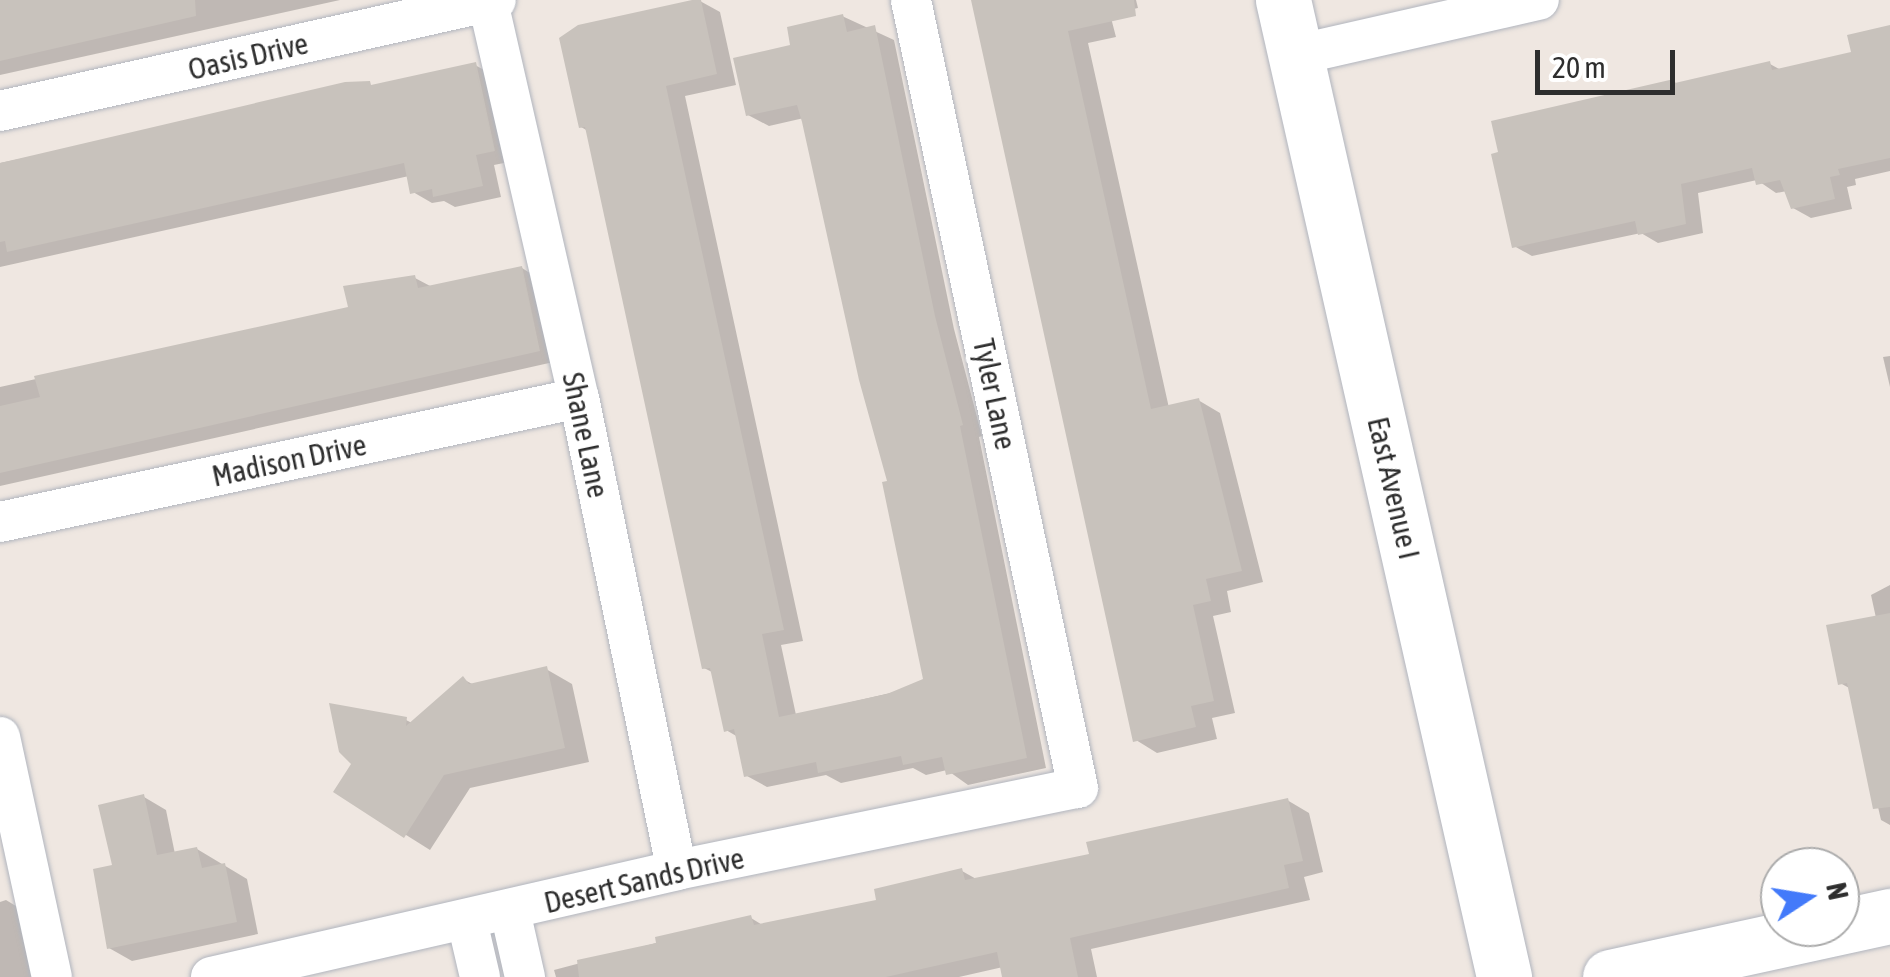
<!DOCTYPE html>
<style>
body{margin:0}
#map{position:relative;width:1890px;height:977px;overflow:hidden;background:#efe7e1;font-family:"Asap Condensed",sans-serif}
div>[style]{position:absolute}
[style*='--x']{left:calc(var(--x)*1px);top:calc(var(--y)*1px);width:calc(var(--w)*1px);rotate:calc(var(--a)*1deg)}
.shadow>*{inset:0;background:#0003}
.building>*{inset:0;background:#c8c2bc}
.roads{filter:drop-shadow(0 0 2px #b1b5be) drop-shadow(0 0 2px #b1b5be)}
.street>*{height:40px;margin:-20px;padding:0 20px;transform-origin:20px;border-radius:20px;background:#fff}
.secondary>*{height:55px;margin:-27.5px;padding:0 27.5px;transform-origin:27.5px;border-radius:27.5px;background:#fff}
span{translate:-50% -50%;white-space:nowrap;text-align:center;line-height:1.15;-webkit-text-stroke:9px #fff;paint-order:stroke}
.street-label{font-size:30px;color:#2e2e2e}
.north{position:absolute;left:1760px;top:847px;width:100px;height:100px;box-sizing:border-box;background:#fff;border:2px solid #ababab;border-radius:50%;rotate:78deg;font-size:28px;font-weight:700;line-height:40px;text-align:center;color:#2e2e2e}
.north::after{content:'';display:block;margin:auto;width:35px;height:45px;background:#437afa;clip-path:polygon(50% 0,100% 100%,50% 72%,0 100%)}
.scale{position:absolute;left:1535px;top:50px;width:140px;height:45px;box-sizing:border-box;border:5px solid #2e2e2e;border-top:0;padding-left:12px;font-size:30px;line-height:35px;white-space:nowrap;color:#2e2e2e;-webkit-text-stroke:8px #fff;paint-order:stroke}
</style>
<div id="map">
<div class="shadow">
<i style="clip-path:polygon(0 0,340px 0,0 75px)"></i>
<i style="clip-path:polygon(974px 0,1136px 0,1138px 8px,1110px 14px,1116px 37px,1088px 43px,1169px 408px,1198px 400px,1220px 413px,1263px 582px,1227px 591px,1231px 612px,1213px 616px,1235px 713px,1212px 718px,1217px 739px,1157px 753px,1136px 740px)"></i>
<i style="clip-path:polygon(700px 1px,720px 12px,736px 85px,685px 96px,803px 641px,781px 645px,796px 715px,920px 686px,926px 680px,891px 483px,804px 118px,769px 126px,748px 115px,793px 47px,842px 16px,894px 40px,954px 329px,982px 436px,979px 437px,1046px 768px,968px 785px,947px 770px,926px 775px,913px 768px,841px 783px,826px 775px,767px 787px,747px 776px,738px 737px,726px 730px,714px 673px,704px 668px,588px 131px,581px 127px)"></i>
<i style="clip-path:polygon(1890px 29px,1890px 171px,1855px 179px,1856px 185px,1847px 187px,1852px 209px,1811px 218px,1793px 208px,1787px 191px,1776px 193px,1757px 180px,1698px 193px,1703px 233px,1658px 243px,1641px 233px,1532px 256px,1514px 246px,1673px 81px,1679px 85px,1770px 64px,1781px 70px,1854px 54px)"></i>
<i style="clip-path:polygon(475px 65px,495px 76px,514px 161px,494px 165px,501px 197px,455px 207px,444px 201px,432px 203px,413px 192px,409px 176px,0 267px,0 163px)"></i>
<i style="clip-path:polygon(522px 268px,541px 280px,558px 361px,0 486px,0 387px,351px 309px,415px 278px,432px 287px)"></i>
<i style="clip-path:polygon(1890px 356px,1890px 387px,1883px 357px)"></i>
<i style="clip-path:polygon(1890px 585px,1890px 825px,1881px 820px,1851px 689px,1840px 683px,1876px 618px,1871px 595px)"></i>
<i style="clip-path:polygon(546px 669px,572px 684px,589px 762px,470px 788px,430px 850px,336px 791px,406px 720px,412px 723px,463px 679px,474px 685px)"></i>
<i style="clip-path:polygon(144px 797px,166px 810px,175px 854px,197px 849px,247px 879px,258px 934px,132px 961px,109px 948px,115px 867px)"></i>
<i style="clip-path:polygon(1287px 800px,1309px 813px,1323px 872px,1304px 877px,1310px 900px,1091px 949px,1097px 977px,1005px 977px,1003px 967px,959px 977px,556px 977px,554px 970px,751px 918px,764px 926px,879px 902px,962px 871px,978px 880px,1092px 856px)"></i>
<i style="clip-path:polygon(6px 900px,29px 914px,43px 977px,0 977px,0 902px)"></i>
</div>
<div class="building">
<i style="clip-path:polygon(0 0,195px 0,196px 16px,0 61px)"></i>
<i style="clip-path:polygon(692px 0,701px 0,717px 74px,666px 86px,784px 630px,762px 634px,779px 717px,887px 694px,923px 679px,882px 482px,887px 481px,859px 380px,802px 122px,797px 105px,746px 116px,733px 58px,790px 45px,787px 27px,843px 14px,847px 32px,875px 25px,935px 316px,963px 425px,960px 426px,1027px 758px,946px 775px,942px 757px,903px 765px,901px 756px,818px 773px,816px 762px,744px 777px,734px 729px,724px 732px,710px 668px,702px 669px,585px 127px,579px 128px,559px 38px,578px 25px)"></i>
<i style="clip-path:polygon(971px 0,1134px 0,1136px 16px,1068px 31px,1151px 409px,1199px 398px,1242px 571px,1206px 579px,1211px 601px,1193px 605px,1214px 701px,1191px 706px,1196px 727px,1133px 742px)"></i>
<i style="clip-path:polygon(1890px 25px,1890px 158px,1838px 169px,1840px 175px,1830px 177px,1835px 199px,1791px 209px,1780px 180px,1756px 185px,1752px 168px,1681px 184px,1686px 224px,1638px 235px,1635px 221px,1512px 248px,1491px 154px,1498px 152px,1491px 121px,1674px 79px,1675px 83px,1770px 61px,1772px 70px,1851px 52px,1847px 35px)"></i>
<i style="clip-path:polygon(476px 62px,495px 151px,476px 155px,483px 186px,433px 197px,432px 189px,410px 194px,404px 163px,7px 252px,5px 241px,0 242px,0 163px,345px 82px,370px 81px,371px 85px)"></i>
<i style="clip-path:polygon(522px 266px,540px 351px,0 473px,0 406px,40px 397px,34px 376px,348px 307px,343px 286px,415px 275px,418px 288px)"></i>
<i style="clip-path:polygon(1890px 613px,1890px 807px,1873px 809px,1847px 683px,1838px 685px,1826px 625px)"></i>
<i style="clip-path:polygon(547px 666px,565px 748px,444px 775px,404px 838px,333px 792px,351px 764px,339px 752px,329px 703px,407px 717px,406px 726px,463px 676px,469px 684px)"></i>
<i style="clip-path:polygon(144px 794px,157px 855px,197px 847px,202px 868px,225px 863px,237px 922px,107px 949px,93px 869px,112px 865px,98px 805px)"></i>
<i style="clip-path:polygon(1288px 798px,1303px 861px,1284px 865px,1289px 888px,1070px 938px,1078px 977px,1002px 977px,997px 952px,886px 977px,579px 977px,577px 960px,656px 943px,655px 937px,751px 915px,754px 925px,876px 900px,874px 889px,962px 868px,965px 880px,1089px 854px,1086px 842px)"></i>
</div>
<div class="roads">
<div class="street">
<i style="--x:488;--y:2;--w:406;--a:77.1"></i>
<i style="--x:579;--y:398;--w:482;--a:78.3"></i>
<i style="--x:1296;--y:55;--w:249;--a:-12.8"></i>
<i style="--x:0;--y:111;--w:508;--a:-12.61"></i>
<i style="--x:0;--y:522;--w:592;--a:-12.09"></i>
<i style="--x:0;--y:737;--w:246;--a:77.8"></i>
<i style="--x:510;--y:911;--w:68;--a:77.2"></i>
<i style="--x:467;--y:921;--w:57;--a:76.9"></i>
<i style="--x:211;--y:977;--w:478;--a:-12.9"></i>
<i style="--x:677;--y:870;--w:409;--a:-11.6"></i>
<i style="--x:1078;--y:788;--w:806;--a:-101.97"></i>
</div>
<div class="secondary">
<i style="--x:1283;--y:0;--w:1002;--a:77.25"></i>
<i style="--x:1610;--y:977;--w:287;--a:-12.3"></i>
</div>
</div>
<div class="street-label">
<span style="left:248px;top:56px;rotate:-13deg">Oasis Drive</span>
<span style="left:995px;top:394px;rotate:78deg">Tyler Lane</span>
<span style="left:586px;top:435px;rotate:78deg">Shane Lane</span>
<span style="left:289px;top:460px;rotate:-12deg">Madison Drive</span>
<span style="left:1394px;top:488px;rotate:77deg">East Avenue I</span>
<span style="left:644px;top:880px;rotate:-13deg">Desert Sands Drive</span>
</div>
<div class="north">N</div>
<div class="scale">20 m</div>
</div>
